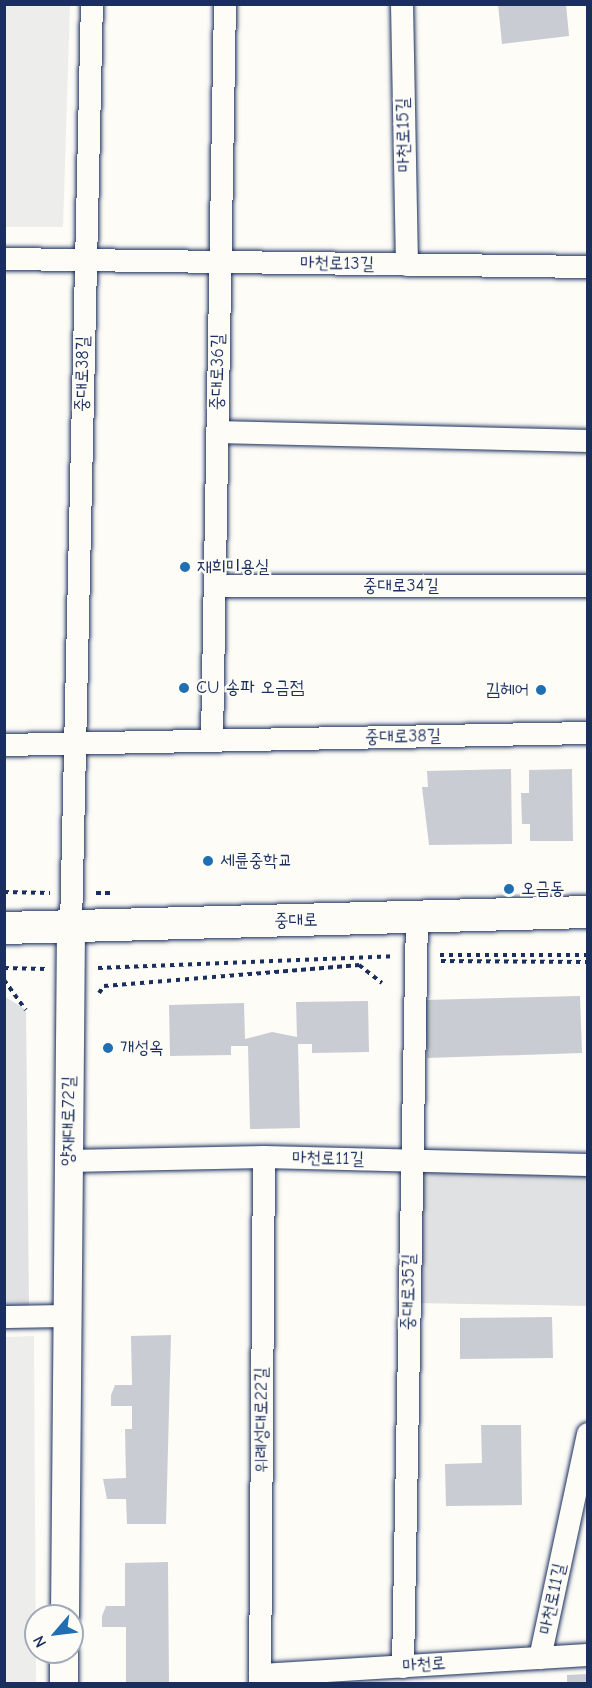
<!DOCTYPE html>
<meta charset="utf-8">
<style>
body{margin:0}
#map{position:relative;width:592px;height:1688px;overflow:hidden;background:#fdfcf7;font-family:"Comic Neue","Poor Story",sans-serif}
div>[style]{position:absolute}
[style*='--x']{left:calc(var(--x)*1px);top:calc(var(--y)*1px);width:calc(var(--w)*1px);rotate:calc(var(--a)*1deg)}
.built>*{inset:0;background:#edeeec}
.green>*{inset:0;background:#e0e1e3}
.building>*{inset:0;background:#c9ccd3}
.path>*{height:4px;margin-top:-2px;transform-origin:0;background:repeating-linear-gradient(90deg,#1b2f5e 0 4.5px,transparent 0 9px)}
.roads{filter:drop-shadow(0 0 2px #1b2f5e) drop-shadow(0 0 2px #1b2f5e)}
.minor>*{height:22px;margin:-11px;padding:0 11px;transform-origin:11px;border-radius:11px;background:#fdfcf7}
.tertiary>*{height:28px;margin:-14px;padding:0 14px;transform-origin:14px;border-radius:14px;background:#fdfcf7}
.secondary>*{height:32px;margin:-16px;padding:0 16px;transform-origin:16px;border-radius:16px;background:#fdfcf7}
.dots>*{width:16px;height:16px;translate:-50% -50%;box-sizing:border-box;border:3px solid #fdfcf7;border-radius:50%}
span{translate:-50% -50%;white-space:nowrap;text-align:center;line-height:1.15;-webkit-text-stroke:4.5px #fdfcf7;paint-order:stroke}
.street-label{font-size:18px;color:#1b2f5e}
.poi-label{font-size:18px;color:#1b2f5e}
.left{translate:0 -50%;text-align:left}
.right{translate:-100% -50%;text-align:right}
.frame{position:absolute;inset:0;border:6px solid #1b2f5e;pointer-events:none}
.north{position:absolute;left:24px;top:1604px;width:60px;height:60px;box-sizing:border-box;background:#fdfcf7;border:2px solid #a3aaba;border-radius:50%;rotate:242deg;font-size:16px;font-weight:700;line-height:24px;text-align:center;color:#1b2f5e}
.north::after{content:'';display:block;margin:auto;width:21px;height:27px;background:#1f6fb2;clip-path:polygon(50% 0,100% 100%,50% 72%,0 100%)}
</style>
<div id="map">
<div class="built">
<i style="clip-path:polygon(5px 4px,70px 5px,63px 227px,5px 227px)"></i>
<i style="clip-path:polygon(34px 1336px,36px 1683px,5px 1683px,5px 1337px)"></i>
</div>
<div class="green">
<i style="clip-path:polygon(4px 996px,26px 1010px,29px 1309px,5px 1309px)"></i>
<i style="clip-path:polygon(417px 1171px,587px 1175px,587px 1306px,416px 1303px)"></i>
</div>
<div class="building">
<i style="clip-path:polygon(498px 4px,566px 4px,569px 36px,502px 44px)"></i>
<i style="clip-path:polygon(511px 769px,512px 844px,429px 845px,422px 787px,428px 787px,427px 771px)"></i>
<i style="clip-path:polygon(572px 769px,573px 841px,530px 841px,530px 824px,522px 824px,521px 793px,529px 793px,529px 770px)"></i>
<i style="clip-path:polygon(580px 996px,582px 1053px,427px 1058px,425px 1000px)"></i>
<i style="clip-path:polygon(368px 1001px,369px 1052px,312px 1053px,312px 1044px,298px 1044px,300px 1128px,250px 1129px,248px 1046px,231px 1046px,231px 1055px,170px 1056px,169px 1005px,244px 1003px,245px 1039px,272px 1032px,297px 1037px,296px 1002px)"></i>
<i style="clip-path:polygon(552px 1317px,553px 1358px,460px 1359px,460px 1318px)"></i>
<i style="clip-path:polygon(171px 1335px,166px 1524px,127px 1524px,126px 1499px,107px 1499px,103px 1479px,126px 1478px,125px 1429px,132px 1429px,132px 1406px,111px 1406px,111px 1395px,115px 1385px,132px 1385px,131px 1336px)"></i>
<i style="clip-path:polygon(481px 1425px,521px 1425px,522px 1505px,446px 1506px,445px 1464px,482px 1463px)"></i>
<i style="clip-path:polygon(168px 1562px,169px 1684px,126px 1684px,126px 1627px,102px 1627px,102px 1616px,106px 1606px,125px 1606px,125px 1563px)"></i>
<i style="clip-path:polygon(588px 1674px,588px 1684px,567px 1684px,567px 1675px)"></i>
</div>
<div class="path">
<i style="--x:4;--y:892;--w:46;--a:1.2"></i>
<i style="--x:96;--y:893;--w:17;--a:0"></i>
<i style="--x:440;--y:955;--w:148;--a:0"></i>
<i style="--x:441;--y:961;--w:147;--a:0.4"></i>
<i style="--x:4;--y:968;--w:42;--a:1.4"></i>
<i style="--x:98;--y:968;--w:295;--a:-2.3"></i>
<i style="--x:4;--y:980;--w:37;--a:54"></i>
<i style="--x:99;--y:993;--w:9;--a:-54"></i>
<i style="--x:104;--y:986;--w:256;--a:-4.7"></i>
<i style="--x:359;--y:965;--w:29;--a:38"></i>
</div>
<div class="roads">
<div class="minor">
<i style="--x:402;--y:4;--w:261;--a:88.9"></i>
<i style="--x:4;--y:259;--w:584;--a:0.78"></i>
<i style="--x:217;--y:432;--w:371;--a:1.4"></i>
<i style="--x:215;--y:586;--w:373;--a:0"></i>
<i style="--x:212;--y:740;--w:736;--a:-88.99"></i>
<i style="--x:4;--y:745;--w:584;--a:-1.18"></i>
<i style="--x:71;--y:926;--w:922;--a:-88.7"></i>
<i style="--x:69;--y:1161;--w:195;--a:-1.2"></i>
<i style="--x:264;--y:1157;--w:324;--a:1.4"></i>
<i style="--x:4;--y:1317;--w:63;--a:-0.9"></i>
<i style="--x:540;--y:1658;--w:229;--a:-77.9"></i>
<i style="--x:403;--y:1667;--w:749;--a:-88.93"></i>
<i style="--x:260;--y:1675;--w:329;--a:-3.5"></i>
<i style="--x:260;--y:1684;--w:527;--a:-89.57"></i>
</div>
<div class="tertiary">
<i style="--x:65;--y:1616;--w:690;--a:-89.5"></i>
<i style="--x:64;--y:1684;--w:32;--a:-90"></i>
</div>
<div class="secondary">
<i style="--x:4;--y:928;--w:584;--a:-1.57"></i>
</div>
</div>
<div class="dots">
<i style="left:185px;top:567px;background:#1f6fb2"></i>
<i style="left:184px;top:688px;background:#1f6fb2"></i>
<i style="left:541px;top:690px;background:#1f6fb2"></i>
<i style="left:208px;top:861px;background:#1f6fb2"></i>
<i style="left:509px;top:889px;background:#1f6fb2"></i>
<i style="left:108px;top:1048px;background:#1f6fb2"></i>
</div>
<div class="street-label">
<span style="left:404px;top:135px;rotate:-91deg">마천로15길</span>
<span style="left:337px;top:264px;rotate:1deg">마천로13길</span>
<span style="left:218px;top:372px;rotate:-89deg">중대로36길</span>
<span style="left:83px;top:374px;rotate:-89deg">중대로38길</span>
<span style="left:401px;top:586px">중대로34길</span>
<span style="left:403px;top:737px;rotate:-1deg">중대로38길</span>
<span style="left:296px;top:921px;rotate:-1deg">중대로</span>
<span style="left:69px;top:1121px;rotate:-89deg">양재대로72길</span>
<span style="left:328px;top:1159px;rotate:1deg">마천로11길</span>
<span style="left:409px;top:1292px;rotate:-89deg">중대로35길</span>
<span style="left:262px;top:1420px;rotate:-90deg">위례성대로22길</span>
<span style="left:553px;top:1599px;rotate:-78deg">마천로11길</span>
<span style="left:424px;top:1665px;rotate:-4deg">마천로</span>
</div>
<div class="poi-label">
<span class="left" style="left:197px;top:567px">재희미용실</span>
<span class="left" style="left:196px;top:688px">CU 송파 오금점</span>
<span class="right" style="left:529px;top:690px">김헤어</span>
<span class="left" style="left:220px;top:861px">세륜중학교</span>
<span class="left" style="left:521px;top:889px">오금동</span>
<span class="left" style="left:120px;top:1048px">개성옥</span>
</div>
<div class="frame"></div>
<div class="north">N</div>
</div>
